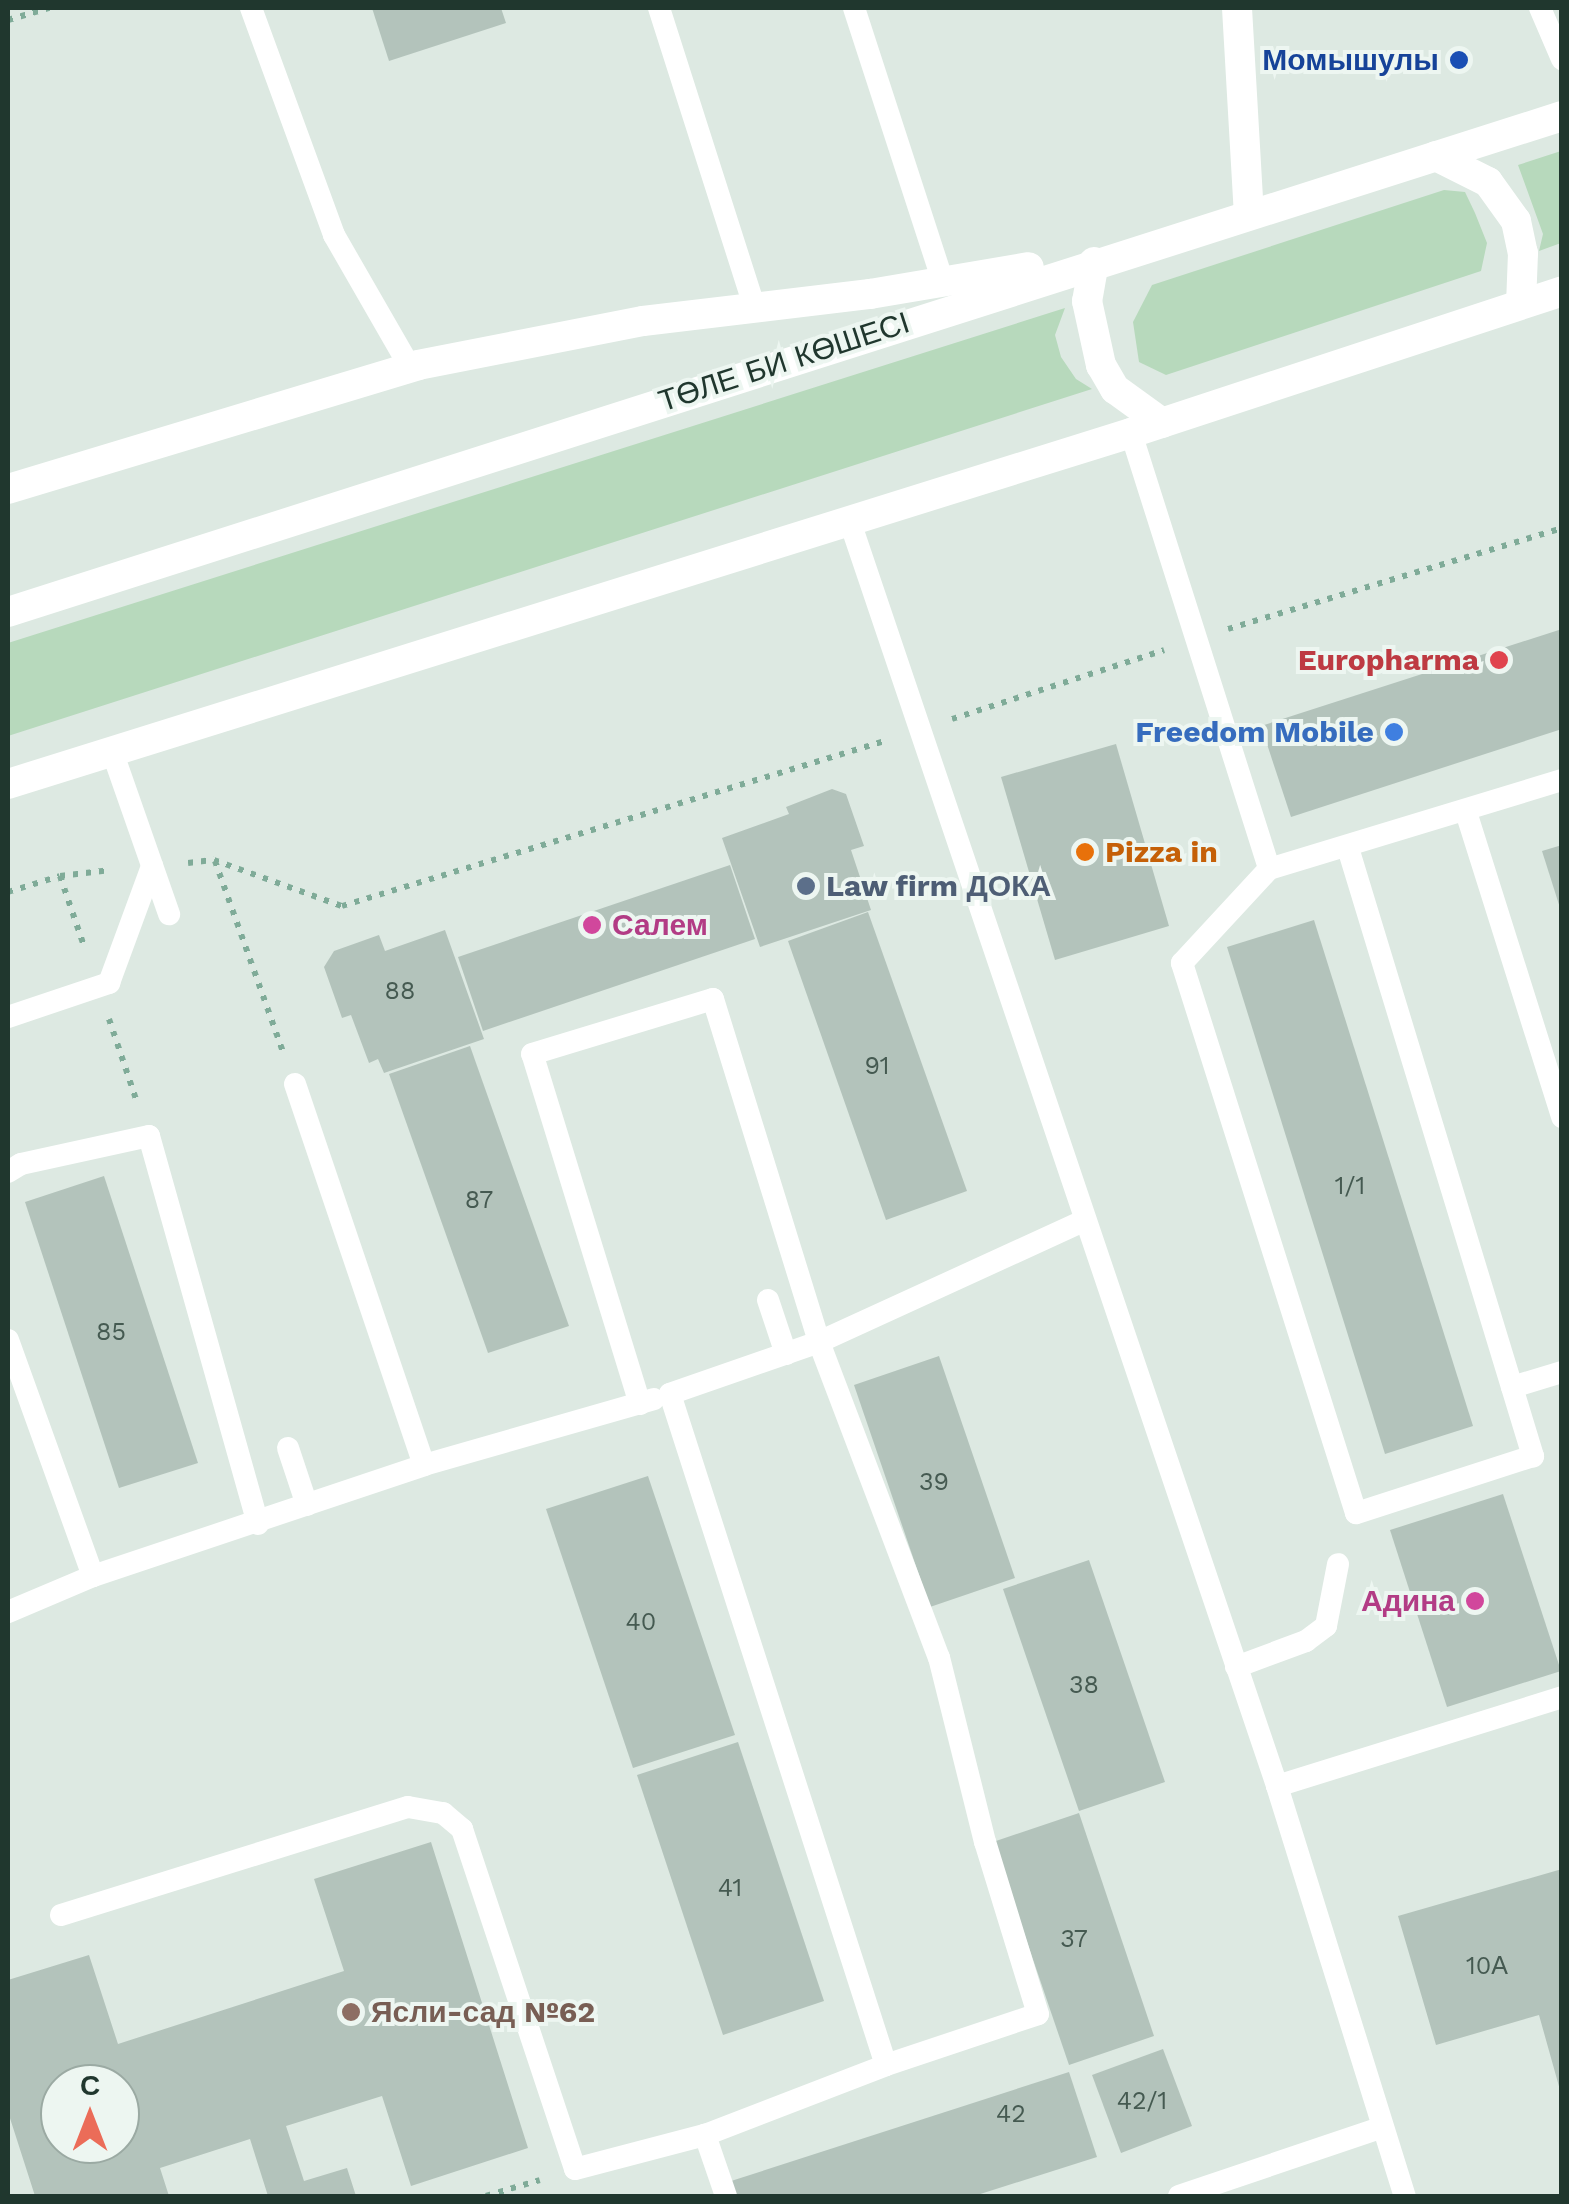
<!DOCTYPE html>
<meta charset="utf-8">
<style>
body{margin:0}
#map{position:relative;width:1569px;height:2204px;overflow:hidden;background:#dde9e2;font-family:"Work Sans",sans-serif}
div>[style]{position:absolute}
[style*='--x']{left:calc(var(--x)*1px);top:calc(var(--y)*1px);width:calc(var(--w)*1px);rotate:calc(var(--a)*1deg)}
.green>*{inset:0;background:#b7d9bc}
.building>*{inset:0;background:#b3c3bb}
.path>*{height:6px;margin-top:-3px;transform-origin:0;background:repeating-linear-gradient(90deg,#7fab98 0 5px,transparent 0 13px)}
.lane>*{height:22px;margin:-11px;padding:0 11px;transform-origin:11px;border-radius:11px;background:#fff}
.street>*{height:30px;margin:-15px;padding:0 15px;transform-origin:15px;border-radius:15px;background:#fff}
.secondary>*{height:30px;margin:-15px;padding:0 15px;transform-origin:15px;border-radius:15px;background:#fff}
.dots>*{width:28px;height:28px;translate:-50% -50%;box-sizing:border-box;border:5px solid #edf6f1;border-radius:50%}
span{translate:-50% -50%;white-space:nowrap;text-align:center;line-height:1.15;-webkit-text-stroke:8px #edf6f1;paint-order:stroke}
.number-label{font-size:25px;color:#455a51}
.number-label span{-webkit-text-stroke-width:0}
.transit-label{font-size:30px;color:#164399;font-weight:700}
.right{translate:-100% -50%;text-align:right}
.street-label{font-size:30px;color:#20372e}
.health-label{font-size:30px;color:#be3a42;font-weight:700}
.shop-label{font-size:30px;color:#366cbe;font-weight:700}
.food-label{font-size:30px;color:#c56008;font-weight:700}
.left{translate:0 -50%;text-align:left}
.service-label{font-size:30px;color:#4e5e75;font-weight:700}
.hotel-label{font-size:30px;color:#b23c85;font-weight:700}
.education-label{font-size:30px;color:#785e54;font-weight:700}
.frame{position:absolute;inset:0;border:10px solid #20372e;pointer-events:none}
.north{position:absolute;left:40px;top:2064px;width:100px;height:100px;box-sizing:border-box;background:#edf6f1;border:2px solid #9baaa3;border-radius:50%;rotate:0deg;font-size:28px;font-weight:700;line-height:40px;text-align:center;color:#20372e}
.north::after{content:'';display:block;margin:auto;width:35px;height:45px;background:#eb6c58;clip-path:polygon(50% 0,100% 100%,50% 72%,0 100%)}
</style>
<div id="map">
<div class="green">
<i style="clip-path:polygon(1561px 151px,1561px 243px,1539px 251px,1543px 234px,1518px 165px)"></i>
<i style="clip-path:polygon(1444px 190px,1465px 192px,1475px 213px,1487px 243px,1481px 271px,1166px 375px,1139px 362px,1133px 322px,1152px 285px)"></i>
<i style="clip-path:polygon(1065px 308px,1055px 335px,1061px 357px,1076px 379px,1092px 389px,8px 736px,8px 643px)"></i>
</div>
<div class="building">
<i style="clip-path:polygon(372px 8px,501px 8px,506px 23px,389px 61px)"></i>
<i style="clip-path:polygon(1562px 629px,1562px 729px,1291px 817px,1261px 726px)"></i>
<i style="clip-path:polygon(1116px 744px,1169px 926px,1055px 960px,1001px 777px)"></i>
<i style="clip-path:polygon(832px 789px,846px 794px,864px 846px,851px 850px,871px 910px,760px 947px,722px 838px,789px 814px,786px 807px)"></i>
<i style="clip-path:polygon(1562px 845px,1562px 911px,1561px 911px,1542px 851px)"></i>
<i style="clip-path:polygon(730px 865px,755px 939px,483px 1031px,458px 957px)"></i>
<i style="clip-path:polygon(868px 912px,967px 1191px,886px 1220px,788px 941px)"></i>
<i style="clip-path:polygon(1314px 920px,1473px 1426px,1385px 1454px,1227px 947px)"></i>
<i style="clip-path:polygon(445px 930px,484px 1039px,384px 1073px,378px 1059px,369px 1063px,351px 1015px,342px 1018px,324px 967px,334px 951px,379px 935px,385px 951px)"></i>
<i style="clip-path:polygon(470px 1046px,569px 1326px,488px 1353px,389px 1074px)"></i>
<i style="clip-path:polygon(104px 1176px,198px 1463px,119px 1488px,25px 1202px)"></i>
<i style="clip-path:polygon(939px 1356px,1015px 1578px,930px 1607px,854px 1385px)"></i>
<i style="clip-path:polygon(648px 1476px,735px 1735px,633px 1768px,546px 1509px)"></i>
<i style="clip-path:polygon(1503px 1494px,1561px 1671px,1447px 1707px,1390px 1530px)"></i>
<i style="clip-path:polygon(1089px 1560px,1165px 1782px,1079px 1811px,1003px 1589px)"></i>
<i style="clip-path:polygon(738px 1742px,824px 2001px,723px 2035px,637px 1775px)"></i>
<i style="clip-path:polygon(1079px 1813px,1154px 2036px,1069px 2065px,993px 1842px)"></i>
<i style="clip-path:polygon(evenodd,431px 1842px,528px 2148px,411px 2186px,382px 2096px,286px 2126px,304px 2181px,347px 2168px,356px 2196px,268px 2196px,250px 2139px,160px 2168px,169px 2196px,35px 2196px,8px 2112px,8px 1980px,89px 1955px,118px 2044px,344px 1971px,314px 1879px,431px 1842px,60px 2084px,120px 2084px,120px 2144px,60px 2144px,60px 2084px)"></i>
<i style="clip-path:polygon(1562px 1869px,1562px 2089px,1560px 2090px,1539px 2015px,1436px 2045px,1398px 1916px)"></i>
<i style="clip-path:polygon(1163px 2049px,1192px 2126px,1121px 2153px,1092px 2075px)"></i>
<i style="clip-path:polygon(1069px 2072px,1097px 2157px,974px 2196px,733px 2196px,728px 2182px)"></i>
</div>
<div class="path">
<i style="--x:8;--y:20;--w:43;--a:-16.3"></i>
<i style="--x:1228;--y:629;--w:349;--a:-16.8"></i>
<i style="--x:952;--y:719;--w:223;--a:-18"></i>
<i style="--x:215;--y:861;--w:203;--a:70.4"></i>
<i style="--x:188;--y:863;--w:26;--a:-7"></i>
<i style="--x:214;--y:860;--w:136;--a:19.8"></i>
<i style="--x:342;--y:906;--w:571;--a:-16.91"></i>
<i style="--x:60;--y:876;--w:74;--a:71.1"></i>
<i style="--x:8;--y:892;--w:54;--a:-17.1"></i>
<i style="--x:60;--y:876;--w:51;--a:-6.7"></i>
<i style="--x:109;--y:1019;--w:88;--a:71.4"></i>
<i style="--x:486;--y:2196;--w:56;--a:-16.5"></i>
</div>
<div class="lane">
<i style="--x:251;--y:8;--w:242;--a:69.9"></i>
<i style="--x:334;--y:235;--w:152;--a:60.1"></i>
<i style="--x:659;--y:8;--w:315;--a:72.3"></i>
<i style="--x:854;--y:8;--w:288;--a:72"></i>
<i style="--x:1540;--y:8;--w:56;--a:66.7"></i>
<i style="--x:1131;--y:433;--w:457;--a:72.4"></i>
<i style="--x:849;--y:519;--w:1337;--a:71.33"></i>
<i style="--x:1277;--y:1786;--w:430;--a:72.7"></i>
<i style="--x:112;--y:751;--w:173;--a:70.7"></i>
<i style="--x:1466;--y:812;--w:320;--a:72.5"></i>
<i style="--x:1348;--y:848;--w:636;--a:73.08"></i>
<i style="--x:1533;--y:1456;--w:186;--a:162.1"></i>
<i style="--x:1356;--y:1513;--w:577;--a:-107.56"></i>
<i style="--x:1182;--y:963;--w:128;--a:-47.2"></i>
<i style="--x:1269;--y:869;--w:306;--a:-16.9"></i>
<i style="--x:8;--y:1017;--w:107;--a:-18.6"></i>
<i style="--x:109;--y:983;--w:125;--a:-69.8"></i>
<i style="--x:295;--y:1084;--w:402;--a:71.3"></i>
<i style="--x:8;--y:1172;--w:15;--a:-32"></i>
<i style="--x:21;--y:1164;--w:131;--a:-12.3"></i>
<i style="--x:149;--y:1136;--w:403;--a:74.3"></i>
<i style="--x:768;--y:1300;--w:57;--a:71.6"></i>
<i style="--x:8;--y:1340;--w:251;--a:70.2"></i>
<i style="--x:1512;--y:1387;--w:52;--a:-16.7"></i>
<i style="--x:640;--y:1404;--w:366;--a:-107.1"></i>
<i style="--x:532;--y:1054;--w:189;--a:-16.9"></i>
<i style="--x:713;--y:999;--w:359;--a:72.8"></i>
<i style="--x:819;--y:1342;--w:158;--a:160.8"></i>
<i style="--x:670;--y:1394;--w:705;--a:72.16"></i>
<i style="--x:288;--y:1448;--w:60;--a:71.6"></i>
<i style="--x:8;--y:1612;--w:92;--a:-23"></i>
<i style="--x:93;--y:1576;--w:349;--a:-18.5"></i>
<i style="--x:424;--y:1465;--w:239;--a:-16"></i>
<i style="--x:1236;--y:1667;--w:75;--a:-20.4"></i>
<i style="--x:1306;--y:1641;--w:25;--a:-37"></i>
<i style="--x:1326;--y:1626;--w:63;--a:-79"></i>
<i style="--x:1277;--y:1786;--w:299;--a:-17.3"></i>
<i style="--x:61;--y:1915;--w:363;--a:-17.3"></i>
<i style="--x:408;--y:1807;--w:36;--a:10"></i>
<i style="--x:443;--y:1813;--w:25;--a:40"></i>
<i style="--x:462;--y:1829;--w:358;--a:71.6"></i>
<i style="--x:575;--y:2169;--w:134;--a:-14.7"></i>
<i style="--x:726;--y:2196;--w:65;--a:-109"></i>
<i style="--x:705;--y:2135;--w:194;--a:-21.1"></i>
<i style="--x:886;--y:2065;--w:160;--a:-18.5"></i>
<i style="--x:1038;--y:2014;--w:180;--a:-107.1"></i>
<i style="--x:985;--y:1842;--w:190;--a:-104"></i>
<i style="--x:939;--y:1658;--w:338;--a:-110.8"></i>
<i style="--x:819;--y:1342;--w:293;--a:-24.6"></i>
<i style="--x:1179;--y:2196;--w:215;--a:-18.7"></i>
</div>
<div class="street">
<i style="--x:1237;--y:8;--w:206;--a:86.7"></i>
</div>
<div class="secondary">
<i style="--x:1436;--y:156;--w:58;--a:26.6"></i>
<i style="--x:1488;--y:182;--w:48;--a:54.3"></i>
<i style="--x:1516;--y:221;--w:33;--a:78"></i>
<i style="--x:1523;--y:253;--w:51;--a:92.2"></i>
<i style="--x:1094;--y:262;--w:40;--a:100"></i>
<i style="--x:1087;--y:301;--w:66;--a:77.7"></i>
<i style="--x:1101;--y:365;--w:28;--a:60"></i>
<i style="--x:1115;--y:389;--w:58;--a:35.9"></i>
<i style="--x:8;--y:489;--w:428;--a:-16.8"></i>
<i style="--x:418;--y:365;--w:229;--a:-11.1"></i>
<i style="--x:643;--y:321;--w:229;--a:-6.8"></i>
<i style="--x:870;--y:294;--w:161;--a:-9.6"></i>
<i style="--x:8;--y:612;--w:1631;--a:-17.7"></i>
<i style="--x:8;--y:784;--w:1177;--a:-17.36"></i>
<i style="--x:1131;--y:433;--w:454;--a:-18.2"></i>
</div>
<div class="dots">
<i style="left:1459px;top:60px;background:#1a4fb4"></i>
<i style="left:1499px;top:660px;background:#e0444e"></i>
<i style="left:1394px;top:732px;background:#3f7fe0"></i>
<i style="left:1085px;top:852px;background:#e8710a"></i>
<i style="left:806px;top:886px;background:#5c6f8a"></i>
<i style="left:592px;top:925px;background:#d1479c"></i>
<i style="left:1475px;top:1601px;background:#d1479c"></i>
<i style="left:351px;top:2012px;background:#8d6e63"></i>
</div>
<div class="number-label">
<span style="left:400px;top:991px">88</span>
<span style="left:877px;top:1066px">91</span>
<span style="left:1350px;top:1186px">1/1</span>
<span style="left:479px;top:1200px">87</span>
<span style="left:111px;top:1332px">85</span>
<span style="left:934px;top:1482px">39</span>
<span style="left:641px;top:1622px">40</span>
<span style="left:1084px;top:1685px">38</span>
<span style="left:730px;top:1888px">41</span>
<span style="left:1074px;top:1939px">37</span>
<span style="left:1487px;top:1966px">10А</span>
<span style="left:1142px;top:2101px">42/1</span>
<span style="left:1011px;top:2114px">42</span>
</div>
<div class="transit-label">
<span class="right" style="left:1439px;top:60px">Момышулы</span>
</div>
<div class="street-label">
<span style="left:784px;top:362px;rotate:-18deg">ТӨЛЕ БИ КӨШЕСІ</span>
</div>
<div class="health-label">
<span class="right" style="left:1479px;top:660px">Europharma</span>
</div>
<div class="shop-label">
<span class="right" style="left:1374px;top:732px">Freedom Mobile</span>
</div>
<div class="food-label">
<span class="left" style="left:1105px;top:852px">Pizza in</span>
</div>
<div class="service-label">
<span class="left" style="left:826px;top:886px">Law firm ДОКА</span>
</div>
<div class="hotel-label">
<span class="left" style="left:612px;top:925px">Салем</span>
<span class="right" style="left:1455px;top:1601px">Адина</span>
</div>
<div class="education-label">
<span class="left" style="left:371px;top:2012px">Ясли-сад №62</span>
</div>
<div class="frame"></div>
<div class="north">С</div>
</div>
